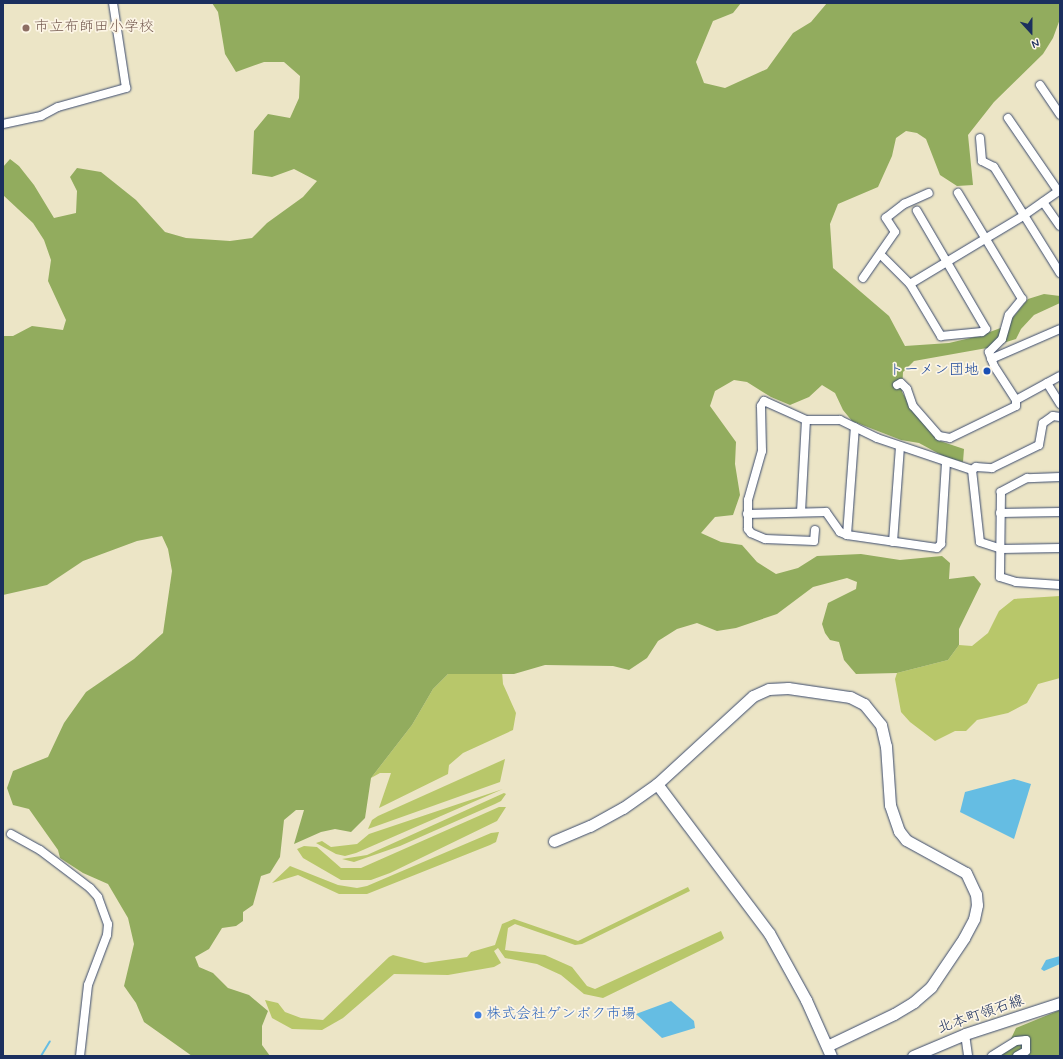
<!DOCTYPE html>
<meta charset="utf-8">
<style>
body{margin:0}
#map{position:relative;width:1063px;height:1059px;overflow:hidden;background:#ece5c6;font-family:Mynerve,"Klee One",sans-serif}
div>[style]{position:absolute}
[style*='--x']{left:calc(var(--x)*1px);top:calc(var(--y)*1px);width:calc(var(--w)*1px);rotate:calc(var(--a)*1deg)}
.green>*{inset:0;background:#b8c76a}
.forest>*{inset:0;background:#92ac5e}
.water>*{inset:0;background:#65bde3}
.stream>*{height:2px;margin:-1px;padding:0 1px;transform-origin:1px;border-radius:1px;background:#65bde3}
.roads{filter:drop-shadow(0 0 1px #3a4a6e) drop-shadow(0 0 1px #3a4a6e)}
.street>*{height:8px;margin:-4px;padding:0 4px;transform-origin:4px;border-radius:4px;background:#fff}
.secondary>*{height:11px;margin:-5.5px;padding:0 5.5px;transform-origin:5.5px;border-radius:5.5px;background:#fff}
.dots>*{width:11px;height:11px;translate:-50% -50%;box-sizing:border-box;border:2px solid #fcf5e5;border-radius:50%}
span{translate:-50% -50%;white-space:nowrap;text-align:center;line-height:1.15;-webkit-text-stroke:3.5px #fcf5e5;paint-order:stroke}
.education-label{font-size:15px;color:#785e54}
.left{translate:0 -50%;text-align:left}
.transit-label{font-size:15px;color:#164399}
.right{translate:-100% -50%;text-align:right}
.shop-label{font-size:15px;color:#366cbe}
.street-label{font-size:15px;color:#1b2f5e}
.frame{position:absolute;inset:0;border:4px solid #1b2f5e;pointer-events:none}
.north{position:absolute;left:1011px;top:12px;width:40px;height:40px;-webkit-text-stroke:3px #fcf5e5;paint-order:stroke;rotate:159deg;font-size:11px;font-weight:700;line-height:16px;text-align:center;color:#1b2f5e}
.north::after{content:'';display:block;margin:auto;width:14px;height:18px;background:#1b2f5e;clip-path:polygon(50% 0,100% 100%,50% 72%,0 100%)}
</style>
<div id="map">
<div class="green">
<i style="clip-path:polygon(1060px 596px,1060px 678px,1038px 684px,1027px 703px,1008px 713px,977px 720px,966px 731px,955px 731px,935px 741px,910px 722px,901px 712px,895px 679px,897px 673px,948px 660px,959px 645px,972px 646px,988px 633px,999px 611px,1014px 599px)"></i>
<i style="clip-path:polygon(502px 671px,503px 684px,516px 713px,513px 730px,463px 753px,449px 765px,448px 774px,379px 808px,391px 773px,380px 773px,371px 778px,412px 725px,433px 689px,448px 674px)"></i>
<i style="clip-path:polygon(505px 759px,500px 782px,368px 829px,372px 820px,378px 816px)"></i>
<i style="clip-path:polygon(503px 789px,356px 853px,345px 856px,336px 854px,316px 843px,322px 841px,331px 847px,357px 844px,369px 834px)"></i>
<i style="clip-path:polygon(504px 793px,506px 794px,501px 801px,495px 804px,400px 846px,354px 862px,342px 859px,367px 855px)"></i>
<i style="clip-path:polygon(499px 807px,506px 807px,497px 821px,390px 873px,371px 880px,341px 880px,303px 858px,297px 849px,304px 846px,317px 847px,341px 868px,361px 868px)"></i>
<i style="clip-path:polygon(499px 832px,496px 842px,490px 845px,367px 894px,339px 894px,298px 875px,272px 883px,290px 866px,338px 885px,357px 888px,367px 886px,491px 833px)"></i>
<i style="clip-path:polygon(688px 887px,690px 891px,582px 944px,575px 945px,515px 924px,508px 928px,505px 950px,545px 955px,572px 967px,587px 986px,595px 989px,721px 931px,724px 938px,722px 940px,603px 998px,584px 994px,561px 975px,537px 964px,505px 958px,498px 948px,494px 951px,501px 963px,494px 967px,448px 975px,394px 974px,343px 1018px,322px 1030px,292px 1029px,272px 1018px,265px 1000px,278px 1003px,285px 1012px,301px 1018px,323px 1020px,389px 957px,393px 955px,425px 963px,467px 957px,471px 952px,495px 945px,502px 924px,514px 919px,578px 941px)"></i>
</div>
<div class="forest">
<i style="clip-path:polygon(212px 3px,741px 3px,733px 13px,713px 21px,696px 62px,704px 83px,725px 88px,767px 69px,793px 33px,811px 22px,827px 3px,1060px 3px,1060px 19px,1053px 38px,1043px 54px,994px 102px,968px 135px,973px 185px,957px 186px,940px 175px,926px 139px,917px 133px,906px 131px,896px 138px,892px 156px,878px 187px,838px 204px,830px 224px,833px 268px,889px 316px,905px 346px,949px 343px,979px 336px,1006px 326px,1028px 299px,1044px 294px,1060px 296px,1060px 303px,1034px 315px,1021px 329px,1016px 339px,987px 348px,914px 361px,903px 372px,902px 392px,913px 410px,937px 440px,964px 449px,963px 462px,945px 457px,919px 443px,901px 440px,852px 421px,843px 410px,835px 393px,822px 385px,809px 397px,790px 405px,771px 397px,747px 382px,734px 380px,715px 391px,710px 406px,736px 442px,735px 464px,740px 495px,733px 515px,715px 517px,701px 533px,721px 542px,742px 545px,757px 562px,776px 574px,798px 568px,817px 556px,861px 554px,900px 560px,942px 556px,950px 563px,949px 579px,974px 576px,981px 584px,959px 629px,959px 645px,948px 660px,897px 673px,856px 674px,844px 660px,839px 642px,830px 640px,825px 633px,822px 624px,828px 603px,856px 589px,857px 582px,847px 578px,813px 587px,777px 614px,736px 628px,717px 631px,697px 623px,677px 629px,658px 641px,647px 658px,629px 670px,613px 666px,545px 665px,514px 674px,448px 674px,433px 689px,412px 725px,371px 778px,365px 818px,351px 832px,335px 829px,321px 832px,294px 844px,304px 810px,296px 810px,284px 820px,280px 857px,270px 873px,261px 876px,253px 905px,243px 912px,243px 921px,236px 926px,222px 928px,209px 949px,195px 957px,199px 967px,213px 973px,228px 988px,249px 995px,268px 1011px,262px 1026px,262px 1045px,270px 1056px,192px 1056px,144px 1022px,136px 1003px,124px 986px,134px 944px,128px 918px,108px 884px,83px 873px,60px 858px,58px 850px,29px 809px,13px 805px,7px 788px,13px 771px,48px 757px,64px 723px,86px 692px,134px 659px,163px 633px,172px 571px,168px 549px,162px 536px,137px 541px,83px 561px,47px 585px,3px 595px,3px 336px,13px 336px,32px 326px,63px 330px,66px 320px,48px 281px,51px 260px,44px 240px,33px 223px,3px 195px,3px 167px,10px 159px,19px 166px,34px 185px,54px 218px,76px 213px,77px 191px,70px 177px,77px 168px,101px 172px,136px 200px,165px 232px,186px 238px,230px 241px,252px 238px,267px 223px,303px 197px,317px 181px,294px 169px,272px 177px,252px 174px,254px 131px,268px 114px,290px 118px,299px 98px,300px 76px,284px 62px,264px 62px,236px 72px,225px 54px,218px 12px)"></i>
<i style="clip-path:polygon(1060px 1010px,1060px 1056px,988px 1056px,1009px 1043px,1016px 1028px)"></i>
</div>
<div class="water">
<i style="clip-path:polygon(1014px 779px,1031px 784px,1014px 839px,960px 812px,965px 792px)"></i>
<i style="clip-path:polygon(1060px 956px,1060px 964px,1044px 971px,1041px 969px,1046px 960px)"></i>
<i style="clip-path:polygon(671px 1001px,694px 1021px,695px 1028px,662px 1038px,636px 1014px)"></i>
</div>
<div class="stream">
<i style="--x:41;--y:1056;--w:17;--a:-59"></i>
</div>
<div class="roads">
<div class="street">
<i style="--x:1040;--y:85;--w:36;--a:56"></i>
<i style="--x:1008;--y:118;--w:88;--a:55.6"></i>
<i style="--x:3;--y:124;--w:39;--a:-12"></i>
<i style="--x:41;--y:116;--w:19;--a:-28"></i>
<i style="--x:58;--y:107;--w:71;--a:-15.6"></i>
<i style="--x:126;--y:88;--w:86;--a:-98.7"></i>
<i style="--x:980;--y:138;--w:23;--a:85"></i>
<i style="--x:982;--y:161;--w:13;--a:27"></i>
<i style="--x:994;--y:167;--w:125;--a:58.1"></i>
<i style="--x:1043;--y:202;--w:29;--a:55"></i>
<i style="--x:881;--y:255;--w:41;--a:45"></i>
<i style="--x:910;--y:284;--w:61;--a:59.2"></i>
<i style="--x:941;--y:336;--w:41;--a:-5.6"></i>
<i style="--x:982;--y:332;--w:5;--a:-37"></i>
<i style="--x:986;--y:329;--w:137;--a:-120.3"></i>
<i style="--x:863;--y:278;--w:56;--a:-55.2"></i>
<i style="--x:895;--y:232;--w:17;--a:-123"></i>
<i style="--x:886;--y:218;--w:23;--a:-38"></i>
<i style="--x:904;--y:204;--w:27;--a:-24"></i>
<i style="--x:910;--y:284;--w:132;--a:-31"></i>
<i style="--x:1023;--y:216;--w:45;--a:-35.1"></i>
<i style="--x:991;--y:359;--w:75;--a:-23.5"></i>
<i style="--x:1047;--y:383;--w:25;--a:58"></i>
<i style="--x:897;--y:385;--w:4;--a:-27"></i>
<i style="--x:901;--y:383;--w:8;--a:45"></i>
<i style="--x:907;--y:389;--w:18;--a:71"></i>
<i style="--x:913;--y:406;--w:40;--a:49"></i>
<i style="--x:939;--y:436;--w:11;--a:10"></i>
<i style="--x:950;--y:438;--w:73;--a:-25.9"></i>
<i style="--x:1016;--y:406;--w:6;--a:-90"></i>
<i style="--x:1016;--y:400;--w:40;--a:-122.9"></i>
<i style="--x:994;--y:366;--w:15;--a:-110"></i>
<i style="--x:989;--y:352;--w:18;--a:-45"></i>
<i style="--x:1002;--y:339;--w:25;--a:-74"></i>
<i style="--x:1009;--y:315;--w:21;--a:-51"></i>
<i style="--x:1022;--y:299;--w:124;--a:-121.1"></i>
<i style="--x:1016;--y:400;--w:50;--a:-28.6"></i>
<i style="--x:972;--y:470;--w:72;--a:83.7"></i>
<i style="--x:980;--y:542;--w:22;--a:18"></i>
<i style="--x:1001;--y:549;--w:59;--a:-1"></i>
<i style="--x:972;--y:470;--w:5;--a:-37"></i>
<i style="--x:976;--y:467;--w:16;--a:4"></i>
<i style="--x:992;--y:468;--w:52;--a:-26.1"></i>
<i style="--x:1039;--y:445;--w:22;--a:-80"></i>
<i style="--x:1043;--y:423;--w:12;--a:-35"></i>
<i style="--x:1053;--y:416;--w:7;--a:8"></i>
<i style="--x:1060;--y:477;--w:33;--a:178"></i>
<i style="--x:1027;--y:478;--w:30;--a:152"></i>
<i style="--x:1001;--y:492;--w:85;--a:90.7"></i>
<i style="--x:1000;--y:577;--w:17;--a:17"></i>
<i style="--x:1016;--y:582;--w:44;--a:3.9"></i>
<i style="--x:801;--y:512;--w:92;--a:-86.9"></i>
<i style="--x:1000;--y:513;--w:60;--a:-1"></i>
<i style="--x:747;--y:514;--w:79;--a:-1.5"></i>
<i style="--x:826;--y:512;--w:24;--a:55"></i>
<i style="--x:840;--y:532;--w:8;--a:23"></i>
<i style="--x:847;--y:535;--w:91;--a:8.2"></i>
<i style="--x:937;--y:548;--w:6;--a:-45"></i>
<i style="--x:941;--y:544;--w:82;--a:-86.5"></i>
<i style="--x:815;--y:530;--w:11;--a:95"></i>
<i style="--x:814;--y:541;--w:49;--a:-177.7"></i>
<i style="--x:765;--y:539;--w:15;--a:-157"></i>
<i style="--x:751;--y:533;--w:5;--a:-127"></i>
<i style="--x:748;--y:529;--w:29;--a:-90"></i>
<i style="--x:748;--y:500;--w:51;--a:-74.1"></i>
<i style="--x:762;--y:451;--w:45;--a:-91.3"></i>
<i style="--x:761;--y:406;--w:6;--a:-59"></i>
<i style="--x:764;--y:401;--w:46;--a:24.3"></i>
<i style="--x:806;--y:420;--w:34;--a:0"></i>
<i style="--x:840;--y:420;--w:41;--a:25.9"></i>
<i style="--x:877;--y:438;--w:100;--a:18.6"></i>
<i style="--x:847;--y:535;--w:108;--a:-85.8"></i>
<i style="--x:893;--y:542;--w:96;--a:-85.8"></i>
<i style="--x:11;--y:834;--w:33;--a:29"></i>
<i style="--x:40;--y:850;--w:63;--a:37.2"></i>
<i style="--x:90;--y:888;--w:12;--a:48"></i>
<i style="--x:98;--y:897;--w:29;--a:70"></i>
<i style="--x:108;--y:924;--w:11;--a:95"></i>
<i style="--x:107;--y:935;--w:53;--a:110.8"></i>
<i style="--x:88;--y:985;--w:71;--a:96.4"></i>
<i style="--x:965;--y:1034;--w:22;--a:82"></i>
<i style="--x:992;--y:1056;--w:28;--a:-32"></i>
<i style="--x:1016;--y:1041;--w:10;--a:-6"></i>
<i style="--x:1026;--y:1040;--w:11;--a:90"></i>
<i style="--x:1026;--y:1051;--w:10;--a:151"></i>
</div>
<div class="secondary">
<i style="--x:657;--y:784;--w:186;--a:53.1"></i>
<i style="--x:769;--y:933;--w:77;--a:61.1"></i>
<i style="--x:806;--y:1000;--w:61;--a:65.9"></i>
<i style="--x:554;--y:841;--w:39;--a:-23"></i>
<i style="--x:590;--y:826;--w:38;--a:-29"></i>
<i style="--x:623;--y:808;--w:42;--a:-35.2"></i>
<i style="--x:657;--y:784;--w:130;--a:-42.5"></i>
<i style="--x:753;--y:696;--w:17;--a:-24"></i>
<i style="--x:769;--y:689;--w:19;--a:-3"></i>
<i style="--x:788;--y:688;--w:63;--a:8.3"></i>
<i style="--x:850;--y:697;--w:16;--a:27"></i>
<i style="--x:864;--y:704;--w:27;--a:51"></i>
<i style="--x:881;--y:725;--w:22;--a:77"></i>
<i style="--x:886;--y:746;--w:59;--a:86.1"></i>
<i style="--x:890;--y:805;--w:28;--a:71"></i>
<i style="--x:899;--y:831;--w:11;--a:52"></i>
<i style="--x:906;--y:840;--w:68;--a:28.8"></i>
<i style="--x:966;--y:873;--w:23;--a:65"></i>
<i style="--x:976;--y:894;--w:11;--a:85"></i>
<i style="--x:977;--y:905;--w:14;--a:102"></i>
<i style="--x:974;--y:919;--w:21;--a:118"></i>
<i style="--x:964;--y:938;--w:59;--a:124"></i>
<i style="--x:931;--y:987;--w:23;--a:139"></i>
<i style="--x:914;--y:1002;--w:23;--a:149"></i>
<i style="--x:894;--y:1014;--w:74;--a:154.5"></i>
<i style="--x:913;--y:1056;--w:56;--a:-22.9"></i>
<i style="--x:965;--y:1034;--w:100;--a:-18.1"></i>
</div>
</div>
<div class="dots">
<i style="left:26px;top:28px;background:#8d6e63"></i>
<i style="left:987px;top:371px;background:#1a4fb4"></i>
<i style="left:478px;top:1015px;background:#3f7fe0"></i>
</div>
<div class="education-label">
<span class="left" style="left:34px;top:28px">市立布師田小学校</span>
</div>
<div class="transit-label">
<span class="right" style="left:979px;top:371px">トーメン団地</span>
</div>
<div class="shop-label">
<span class="left" style="left:486px;top:1015px">株式会社ゲンボク市場</span>
</div>
<div class="street-label">
<span style="left:981px;top:1015px;rotate:-19deg">北本町領石線</span>
</div>
<div class="frame"></div>
<div class="north">N</div>
</div>
